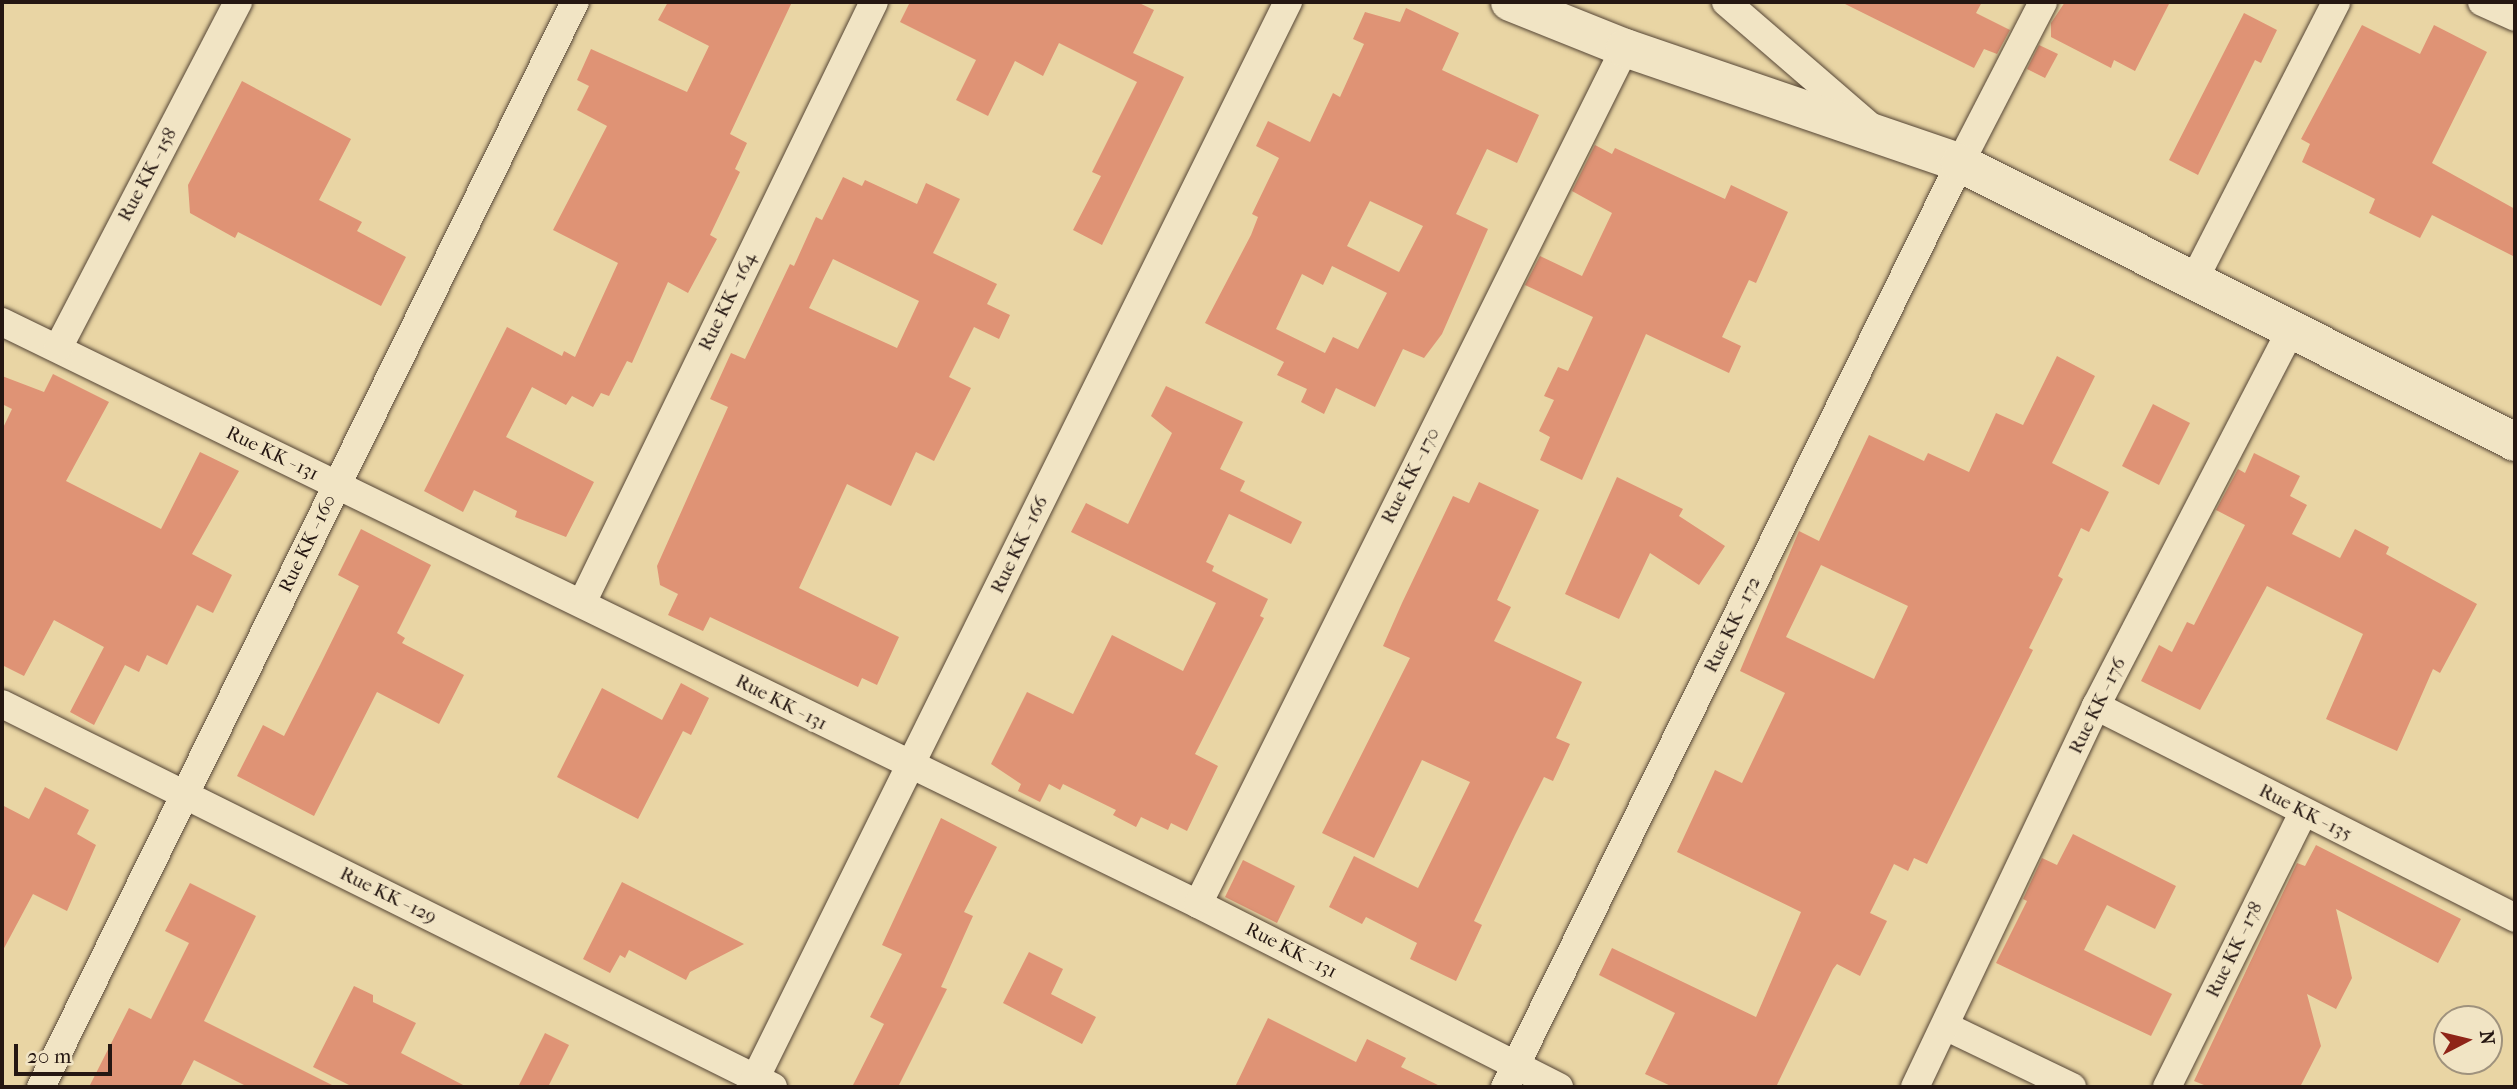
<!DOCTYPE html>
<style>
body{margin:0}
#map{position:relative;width:2517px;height:1089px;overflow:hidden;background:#e9d5a4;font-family:"IM FELL French Canon",serif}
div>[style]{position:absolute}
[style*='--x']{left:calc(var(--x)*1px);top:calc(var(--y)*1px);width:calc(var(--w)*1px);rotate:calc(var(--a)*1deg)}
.building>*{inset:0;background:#df9375}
.roads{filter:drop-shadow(0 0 2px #564636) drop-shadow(0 0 2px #564636)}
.street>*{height:28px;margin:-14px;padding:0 14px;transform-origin:14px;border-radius:14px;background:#f1e4c4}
.secondary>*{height:38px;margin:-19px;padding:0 19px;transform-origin:19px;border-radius:19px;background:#f1e4c4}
span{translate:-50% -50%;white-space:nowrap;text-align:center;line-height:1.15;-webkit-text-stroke:6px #f1e4c4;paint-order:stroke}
.street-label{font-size:19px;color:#251712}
.frame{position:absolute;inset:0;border:4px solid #251712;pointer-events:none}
.north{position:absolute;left:2433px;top:1005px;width:70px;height:70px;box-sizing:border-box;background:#f1e4c4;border:2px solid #9f927d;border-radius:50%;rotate:83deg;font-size:19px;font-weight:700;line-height:28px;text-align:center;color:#251712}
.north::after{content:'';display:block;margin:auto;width:24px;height:32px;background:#8f2418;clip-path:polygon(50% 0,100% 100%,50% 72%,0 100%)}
.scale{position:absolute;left:14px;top:1044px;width:98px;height:32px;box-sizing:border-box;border:4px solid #251712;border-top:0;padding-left:9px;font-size:21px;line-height:24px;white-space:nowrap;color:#251712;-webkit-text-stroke:5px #f1e4c4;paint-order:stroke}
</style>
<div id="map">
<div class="building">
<i style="clip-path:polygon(668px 2px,792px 2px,730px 134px,747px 143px,735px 169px,740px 172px,710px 235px,717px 239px,688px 293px,668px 282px,632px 363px,627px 361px,609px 396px,601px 393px,593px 407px,572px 396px,566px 405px,532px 387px,506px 437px,594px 482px,566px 537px,515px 517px,517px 511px,474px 490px,463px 512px,424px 491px,507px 327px,562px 356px,564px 351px,575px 357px,618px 263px,553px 230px,607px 126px,577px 110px,589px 86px,577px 80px,591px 49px,687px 92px,709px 46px,658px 20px)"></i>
<i style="clip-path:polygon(910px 2px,1137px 2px,1154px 10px,1133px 53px,1184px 77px,1102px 245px,1073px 230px,1101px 176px,1092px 172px,1137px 82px,1059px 43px,1043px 76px,1015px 61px,988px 116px,956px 100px,976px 60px,900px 22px)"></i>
<i style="clip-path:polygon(1841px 2px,1982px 2px,1976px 13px,2010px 30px,1997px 54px,1984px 49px,1974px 68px)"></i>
<i style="clip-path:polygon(2065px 2px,2170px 2px,2135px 71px,2114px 60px,2111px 68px,2051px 37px,2051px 23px)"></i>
<i style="clip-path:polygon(evenodd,1406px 8px,1459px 33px,1442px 70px,1539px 115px,1517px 163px,1487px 149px,1456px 214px,1488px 229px,1442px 334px,1424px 358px,1403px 349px,1375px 407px,1336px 388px,1324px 414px,1301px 402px,1307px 389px,1277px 375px,1284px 362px,1205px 323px,1251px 235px,1258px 217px,1252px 214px,1279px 158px,1256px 146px,1268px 121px,1310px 142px,1333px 93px,1340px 97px,1364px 44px,1353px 39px,1365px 12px,1400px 22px,1406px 8px,1370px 201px,1423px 226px,1399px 272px,1347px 246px,1370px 201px,1406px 8px,1332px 266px,1387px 293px,1358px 349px,1333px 337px,1325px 353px,1276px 329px,1302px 274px,1323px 285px,1332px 266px)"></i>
<i style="clip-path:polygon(2244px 13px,2277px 30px,2261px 63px,2255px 60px,2198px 175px,2169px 160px)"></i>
<i style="clip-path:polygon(2362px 25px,2420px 54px,2434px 25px,2487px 52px,2432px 163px,2515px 209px,2515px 257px,2432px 215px,2420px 238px,2369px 213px,2375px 199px,2302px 162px,2310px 144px,2301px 139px)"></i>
<i style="clip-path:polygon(2039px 45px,2058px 54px,2045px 78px,2027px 69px)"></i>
<i style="clip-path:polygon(242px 81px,351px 139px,319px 200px,362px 222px,357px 231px,406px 257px,381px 306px,238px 232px,235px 238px,190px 213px,188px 185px)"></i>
<i style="clip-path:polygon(1595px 145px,1612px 154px,1615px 148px,1725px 199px,1731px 185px,1788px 212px,1756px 283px,1749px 280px,1722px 337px,1741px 346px,1729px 373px,1646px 334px,1582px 480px,1540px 460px,1550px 437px,1539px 431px,1554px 400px,1544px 396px,1558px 367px,1568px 371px,1593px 317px,1525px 285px,1540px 256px,1582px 276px,1612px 213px,1572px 191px)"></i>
<i style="clip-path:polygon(evenodd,843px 177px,862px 186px,865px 180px,917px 204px,926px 183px,960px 199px,933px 253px,997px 284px,987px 304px,1010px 315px,999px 339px,974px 327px,949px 377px,971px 388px,934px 461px,916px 452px,891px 506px,847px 484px,799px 588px,899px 637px,877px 685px,862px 678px,858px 687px,710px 617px,703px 631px,668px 615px,678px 594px,660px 585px,657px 566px,728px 407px,710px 399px,731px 353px,745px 359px,790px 264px,794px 266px,816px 217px,822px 220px,843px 177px,833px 259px,919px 301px,897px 348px,809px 308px,833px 259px)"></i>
<i style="clip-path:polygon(evenodd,2057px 356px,2095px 376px,2052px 463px,2109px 492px,2089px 532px,2081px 528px,2058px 576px,2063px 579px,2029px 648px,2033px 650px,1927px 864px,1914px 858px,1908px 871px,1894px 864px,1870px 913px,1887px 921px,1860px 976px,1837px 964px,1833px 969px,1776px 1087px,1673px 1087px,1645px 1074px,1675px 1013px,1599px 975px,1612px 948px,1756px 1017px,1801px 912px,1677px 852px,1715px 770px,1742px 783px,1785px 693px,1740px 671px,1799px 531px,1819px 541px,1869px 435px,1924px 461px,1928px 453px,1969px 472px,1996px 413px,2023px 425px,2057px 356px,1821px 565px,1908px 606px,1874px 679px,1786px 637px,1821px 565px)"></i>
<i style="clip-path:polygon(53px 374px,109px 402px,66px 481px,161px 529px,200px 452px,239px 471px,192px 554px,232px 575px,213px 613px,197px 605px,167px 665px,147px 655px,139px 672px,125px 665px,94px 725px,70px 712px,104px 647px,54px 620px,24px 676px,2px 665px,2px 430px,12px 409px,2px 404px,2px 376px,44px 392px)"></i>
<i style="clip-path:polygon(1166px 386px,1243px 422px,1220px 469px,1245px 481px,1240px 491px,1302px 522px,1291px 544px,1229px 514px,1206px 562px,1214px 566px,1212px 571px,1268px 599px,1260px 616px,1264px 618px,1195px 754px,1218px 766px,1187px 831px,1171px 823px,1168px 830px,1141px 817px,1136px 827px,1113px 815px,1116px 810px,1063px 784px,1060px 790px,1049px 784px,1040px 802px,1018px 791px,1021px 784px,991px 764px,1027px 692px,1073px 714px,1112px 635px,1183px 671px,1216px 603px,1071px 532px,1086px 503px,1128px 524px,1172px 433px,1151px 416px)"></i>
<i style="clip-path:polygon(2153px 404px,2190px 423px,2159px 485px,2122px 466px)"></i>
<i style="clip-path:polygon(2254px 453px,2300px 476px,2290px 496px,2307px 505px,2292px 534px,2340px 558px,2355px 529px,2389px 547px,2386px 554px,2477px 604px,2440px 673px,2433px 669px,2397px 751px,2326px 719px,2363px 634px,2267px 586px,2200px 710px,2141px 681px,2159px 645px,2172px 652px,2187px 622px,2194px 625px,2245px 525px,2216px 510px,2238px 469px,2245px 473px)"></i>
<i style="clip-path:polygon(1617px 477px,1683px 509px,1679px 516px,1725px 546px,1699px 585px,1650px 553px,1619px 619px,1565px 594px)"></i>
<i style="clip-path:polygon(1479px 482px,1539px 510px,1497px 600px,1511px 607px,1494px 641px,1582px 682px,1556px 738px,1570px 744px,1553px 781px,1544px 777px,1515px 835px,1474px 921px,1482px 925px,1456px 981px,1410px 959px,1417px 943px,1366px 917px,1362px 924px,1329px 907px,1354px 856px,1418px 888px,1470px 782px,1422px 760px,1374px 858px,1322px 833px,1410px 658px,1383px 646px,1402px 603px,1453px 496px,1469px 503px)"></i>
<i style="clip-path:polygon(361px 529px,431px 565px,397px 633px,405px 638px,402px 643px,464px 675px,439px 724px,377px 692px,314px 816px,237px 776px,263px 725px,284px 736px,320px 665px,359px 586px,338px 575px)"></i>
<i style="clip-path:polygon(681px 683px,709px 698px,691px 735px,683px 731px,638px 819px,557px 777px,602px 688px,662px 720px)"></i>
<i style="clip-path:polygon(45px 787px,89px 810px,77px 834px,96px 845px,67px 911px,33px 894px,2px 952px,2px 805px,29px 819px)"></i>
<i style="clip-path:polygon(941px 818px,997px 847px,964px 912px,973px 916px,941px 987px,947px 989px,898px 1087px,852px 1087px,884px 1024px,870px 1017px,902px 954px,882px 945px)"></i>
<i style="clip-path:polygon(2073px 834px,2176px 886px,2155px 929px,2107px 905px,2084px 950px,2172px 994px,2151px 1036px,1996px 963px,2027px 901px,2023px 899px,2042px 858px,2057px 865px)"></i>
<i style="clip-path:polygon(2316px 845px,2461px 919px,2438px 963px,2336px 909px,2352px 978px,2336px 1009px,2307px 994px,2321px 1046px,2300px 1087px,2209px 1087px,2194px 1081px,2297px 863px,2305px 866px)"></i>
<i style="clip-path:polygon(1243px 860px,1295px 886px,1277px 923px,1225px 897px)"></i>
<i style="clip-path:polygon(622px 882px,744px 944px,690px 972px,686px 980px,629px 950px,625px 958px,620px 955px,610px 973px,583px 959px)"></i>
<i style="clip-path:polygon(190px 883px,256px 916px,204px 1021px,336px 1087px,248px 1087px,194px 1060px,180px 1087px,89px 1087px,129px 1008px,151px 1019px,189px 943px,165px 931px)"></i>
<i style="clip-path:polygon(1029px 952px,1063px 969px,1051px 994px,1096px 1017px,1082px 1044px,1003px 1003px)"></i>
<i style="clip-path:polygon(354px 986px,373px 995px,373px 1002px,416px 1023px,401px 1053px,467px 1087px,353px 1087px,313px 1067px)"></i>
<i style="clip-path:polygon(1268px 1018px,1356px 1062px,1367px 1039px,1406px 1058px,1401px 1067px,1442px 1087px,1235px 1087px)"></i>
<i style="clip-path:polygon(545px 1033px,569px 1045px,548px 1087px,518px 1087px)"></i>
</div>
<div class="roads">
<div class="street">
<i style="--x:1726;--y:2;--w:193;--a:40.8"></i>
<i style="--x:2482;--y:2;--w:36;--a:24"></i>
<i style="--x:2193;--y:282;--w:314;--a:-62.9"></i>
<i style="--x:2;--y:322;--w:1330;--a:25.95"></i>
<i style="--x:1198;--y:904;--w:405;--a:26.9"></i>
<i style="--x:58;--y:348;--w:390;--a:-62.5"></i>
<i style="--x:582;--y:603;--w:668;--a:-64.09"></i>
<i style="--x:2;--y:704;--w:861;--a:26.42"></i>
<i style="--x:2096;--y:706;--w:470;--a:26.8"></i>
<i style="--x:1198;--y:904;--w:957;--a:-63.49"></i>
<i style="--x:1945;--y:1026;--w:141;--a:25.7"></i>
<i style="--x:41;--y:1087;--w:1209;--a:-63.8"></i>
<i style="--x:751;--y:1087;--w:1211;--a:-63.67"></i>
<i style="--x:1505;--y:1087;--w:1030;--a:-63.78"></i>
<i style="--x:1960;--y:163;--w:181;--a:-62.7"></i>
<i style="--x:1915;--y:1087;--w:422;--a:-64.6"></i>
<i style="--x:2096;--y:706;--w:424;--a:-62.6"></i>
<i style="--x:2167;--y:1087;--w:306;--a:-63.6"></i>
</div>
<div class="secondary">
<i style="--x:1510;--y:2;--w:124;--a:21.8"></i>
<i style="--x:1625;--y:48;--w:354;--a:18.9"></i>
<i style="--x:1960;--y:163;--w:621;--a:26.69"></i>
</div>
</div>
<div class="street-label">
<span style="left:148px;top:175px;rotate:-62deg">Rue KK - 158</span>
<span style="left:728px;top:302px;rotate:-64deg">Rue KK - 164</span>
<span style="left:272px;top:454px;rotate:26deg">Rue KK - 131</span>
<span style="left:1411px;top:476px;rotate:-63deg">Rue KK - 170</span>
<span style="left:308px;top:544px;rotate:-64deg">Rue KK - 160</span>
<span style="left:1020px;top:545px;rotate:-64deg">Rue KK - 166</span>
<span style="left:1733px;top:625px;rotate:-64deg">Rue KK - 172</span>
<span style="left:781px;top:703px;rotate:27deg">Rue KK - 131</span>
<span style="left:2098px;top:706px;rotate:-64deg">Rue KK - 176</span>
<span style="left:2305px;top:813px;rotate:27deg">Rue KK - 135</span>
<span style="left:388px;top:896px;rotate:26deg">Rue KK - 129</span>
<span style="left:2235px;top:950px;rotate:-64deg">Rue KK - 178</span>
<span style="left:1291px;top:951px;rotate:27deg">Rue KK - 131</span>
</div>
<div class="frame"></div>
<div class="north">N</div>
<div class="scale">20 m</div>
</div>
